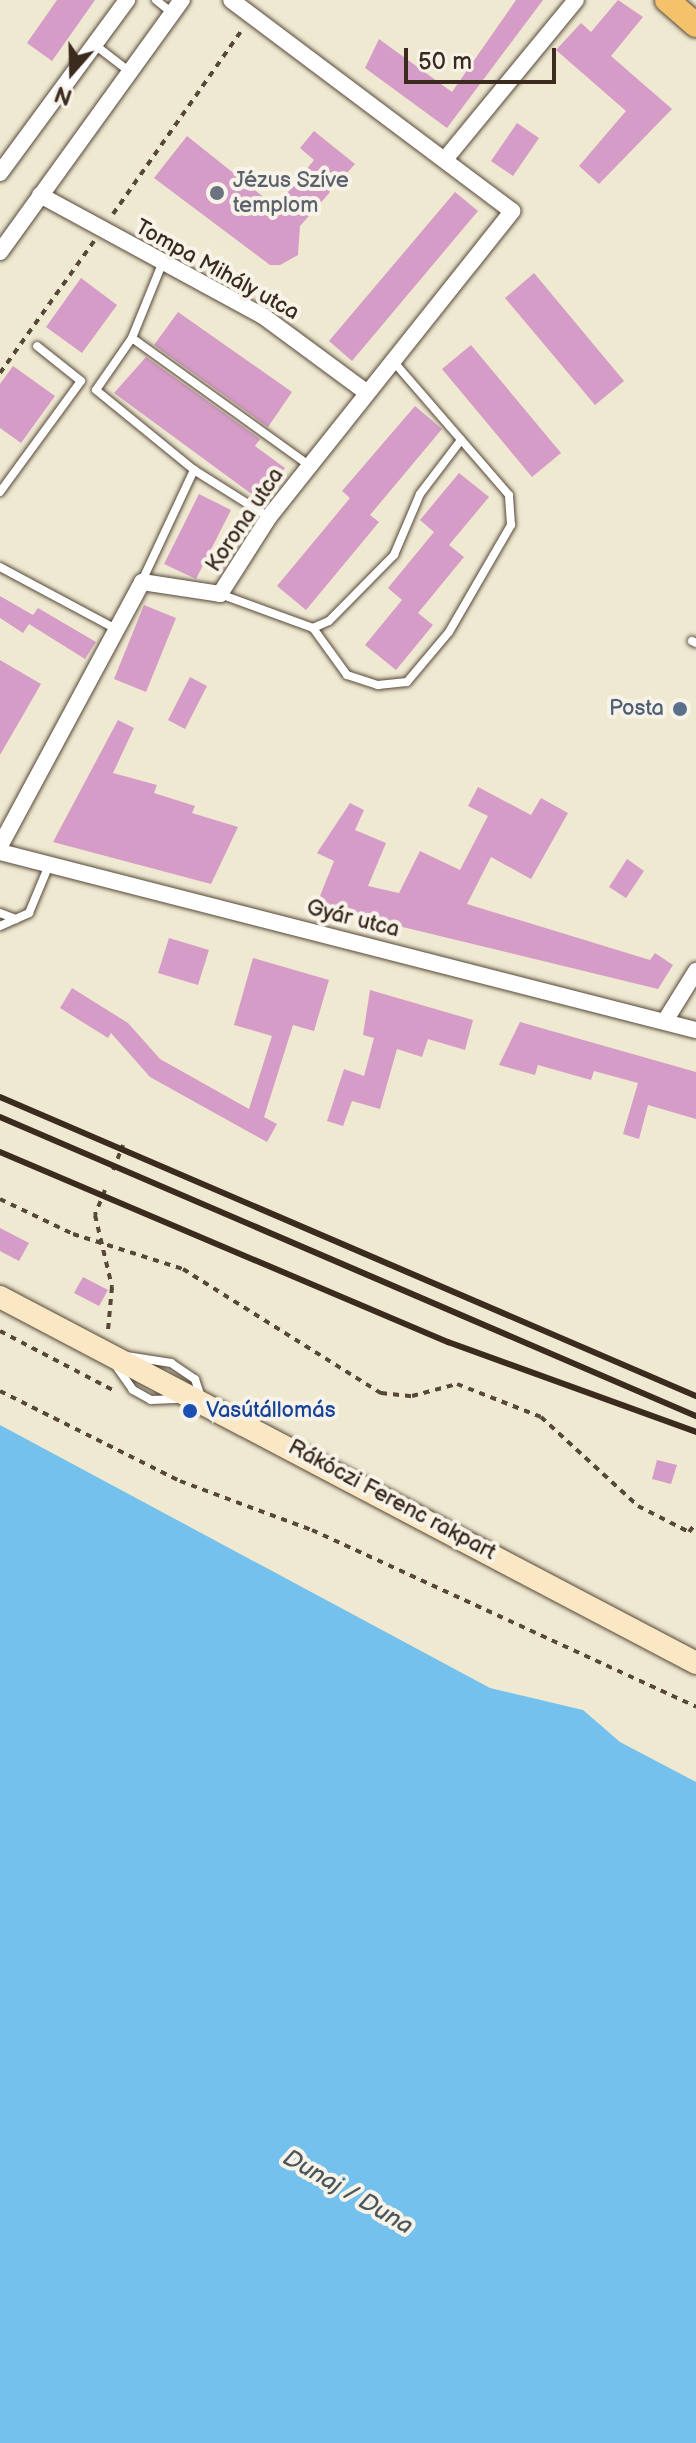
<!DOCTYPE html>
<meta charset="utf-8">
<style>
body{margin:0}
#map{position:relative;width:696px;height:2443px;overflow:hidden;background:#efe9d1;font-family:"Balsamiq Sans",sans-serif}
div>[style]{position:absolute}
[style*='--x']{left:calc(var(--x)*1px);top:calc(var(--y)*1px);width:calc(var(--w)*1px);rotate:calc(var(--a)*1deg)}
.water>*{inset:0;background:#74c1ee}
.building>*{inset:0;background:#d59cc7}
.path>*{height:4px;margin-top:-2px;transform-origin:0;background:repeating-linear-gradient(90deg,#564739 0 6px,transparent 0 12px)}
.roads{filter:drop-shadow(0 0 2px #564739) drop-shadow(0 0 2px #564739)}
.lane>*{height:8px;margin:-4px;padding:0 4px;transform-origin:4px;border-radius:4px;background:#fff}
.street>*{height:16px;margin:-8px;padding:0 8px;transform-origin:8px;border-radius:8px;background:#fff}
.secondary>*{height:22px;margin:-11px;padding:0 11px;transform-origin:11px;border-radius:11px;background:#fae7c3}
.primary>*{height:24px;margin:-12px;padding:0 12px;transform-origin:12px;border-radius:12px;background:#f3c26a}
.rail>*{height:6px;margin:-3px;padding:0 3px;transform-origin:3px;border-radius:3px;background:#3b2a1e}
.dots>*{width:22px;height:22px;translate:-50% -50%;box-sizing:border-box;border:4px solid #f7f3e8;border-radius:50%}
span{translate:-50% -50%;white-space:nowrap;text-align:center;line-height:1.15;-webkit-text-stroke:8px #f7f3e8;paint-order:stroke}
.worship-label{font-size:22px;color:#5b616d}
.left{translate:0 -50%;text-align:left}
.street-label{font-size:22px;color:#3b2a1e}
.service-label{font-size:22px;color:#4e5e75}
.right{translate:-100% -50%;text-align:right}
.transit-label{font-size:22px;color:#164399}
.water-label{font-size:24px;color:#4c575c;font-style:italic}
.north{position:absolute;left:32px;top:32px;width:80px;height:80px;-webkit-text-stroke:6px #f7f3e8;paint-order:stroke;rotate:200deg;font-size:22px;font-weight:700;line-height:32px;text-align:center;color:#3b2a1e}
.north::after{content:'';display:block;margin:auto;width:28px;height:36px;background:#3b2a1e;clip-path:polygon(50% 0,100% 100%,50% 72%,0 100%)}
.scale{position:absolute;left:404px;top:48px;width:152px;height:36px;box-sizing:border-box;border:4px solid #3b2a1e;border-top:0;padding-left:10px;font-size:24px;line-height:28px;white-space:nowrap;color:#3b2a1e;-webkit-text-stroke:6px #f7f3e8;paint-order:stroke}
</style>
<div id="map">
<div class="water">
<i style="clip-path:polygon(0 1425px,490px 1688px,583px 1710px,620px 1742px,696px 1782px,696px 2443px,0 2443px)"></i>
</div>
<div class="building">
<i style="clip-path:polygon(57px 0,95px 0,52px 61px,27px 43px)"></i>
<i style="clip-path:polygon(516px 0,543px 0,447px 128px,365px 68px,379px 39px,452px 92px)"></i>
<i style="clip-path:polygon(618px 0,643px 17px,611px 56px,672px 109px,599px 184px,579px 166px,626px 111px,556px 50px,581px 23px,591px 32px)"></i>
<i style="clip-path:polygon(517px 123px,539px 138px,513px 176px,491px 161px)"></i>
<i style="clip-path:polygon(314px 131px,355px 164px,300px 226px,298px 255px,280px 265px,270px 265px,154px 178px,187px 136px,276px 207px,314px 160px,300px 148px)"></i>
<i style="clip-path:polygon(455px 192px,478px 211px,352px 361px,329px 341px)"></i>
<i style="clip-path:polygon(534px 273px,624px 381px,595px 405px,505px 298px)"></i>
<i style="clip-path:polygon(81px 278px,117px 305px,82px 353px,46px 327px)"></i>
<i style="clip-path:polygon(178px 312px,292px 392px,268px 427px,154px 345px)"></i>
<i style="clip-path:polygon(471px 345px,561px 453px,532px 477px,442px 369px)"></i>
<i style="clip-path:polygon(146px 357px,260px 439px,255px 446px,285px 468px,261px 501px,114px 393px)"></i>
<i style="clip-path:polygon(13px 366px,55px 396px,21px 443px,0 428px,0 384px)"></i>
<i style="clip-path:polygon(415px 406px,442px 429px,370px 515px,379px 522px,306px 610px,277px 586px,350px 498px,342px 491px)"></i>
<i style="clip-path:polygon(459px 473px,489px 497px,449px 545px,464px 557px,418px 613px,433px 625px,396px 670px,365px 645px,402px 600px,388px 588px,434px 532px,420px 520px)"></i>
<i style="clip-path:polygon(199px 494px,231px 510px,196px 579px,164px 564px)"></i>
<i style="clip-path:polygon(0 596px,33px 615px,38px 608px,96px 642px,85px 659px,29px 624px,23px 633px,0 618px)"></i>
<i style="clip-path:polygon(144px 605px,176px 618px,146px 692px,114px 679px)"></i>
<i style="clip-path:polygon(0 660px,41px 684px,0 755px)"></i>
<i style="clip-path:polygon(190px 677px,207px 686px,185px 729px,168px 720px)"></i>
<i style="clip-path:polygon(118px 720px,134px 728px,113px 773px,157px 785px,154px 793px,195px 806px,192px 813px,238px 827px,211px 884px,53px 842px)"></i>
<i style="clip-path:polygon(478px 787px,531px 815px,541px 798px,568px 813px,531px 879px,491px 857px,467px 904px,650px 960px,655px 953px,673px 965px,658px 989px,316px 906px,334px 861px,317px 853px,350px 803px,364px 810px,355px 830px,386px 843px,368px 886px,399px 893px,420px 851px,460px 870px,488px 816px,468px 806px)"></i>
<i style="clip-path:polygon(627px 859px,644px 871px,626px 898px,609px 887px)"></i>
<i style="clip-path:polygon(169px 938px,209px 950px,198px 985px,158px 973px)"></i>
<i style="clip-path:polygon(253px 958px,329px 980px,314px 1031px,293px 1025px,264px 1117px,277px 1124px,267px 1142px,150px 1077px,111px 1033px,108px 1038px,60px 1008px,72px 988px,128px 1023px,160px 1059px,249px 1109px,272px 1036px,234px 1025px)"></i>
<i style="clip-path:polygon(370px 990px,473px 1020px,465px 1050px,428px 1039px,422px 1057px,397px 1049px,380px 1109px,352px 1101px,343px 1126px,327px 1121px,344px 1069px,364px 1076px,374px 1038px,363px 1035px)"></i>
<i style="clip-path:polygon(520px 1022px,696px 1072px,696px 1119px,648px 1105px,639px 1139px,623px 1134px,638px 1083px,594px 1071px,591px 1080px,538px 1065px,535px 1075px,499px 1065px)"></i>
<i style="clip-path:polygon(0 1228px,29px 1243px,19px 1261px,0 1251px)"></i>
<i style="clip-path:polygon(83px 1277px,108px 1290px,99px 1306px,74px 1293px)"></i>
<i style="clip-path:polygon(657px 1460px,677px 1465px,671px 1484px,652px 1479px)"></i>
</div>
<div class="path">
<i style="--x:113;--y:214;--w:227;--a:-55"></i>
<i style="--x:0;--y:373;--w:162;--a:-54.5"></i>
<i style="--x:113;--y:1170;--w:27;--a:-68"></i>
<i style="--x:105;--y:1190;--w:27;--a:112"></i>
<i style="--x:95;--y:1215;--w:74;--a:76.7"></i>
<i style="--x:112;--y:1287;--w:43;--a:95.3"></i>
<i style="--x:0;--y:1199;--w:81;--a:25.6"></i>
<i style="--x:73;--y:1234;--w:115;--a:17.7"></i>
<i style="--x:183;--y:1269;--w:234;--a:32.1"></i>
<i style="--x:381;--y:1393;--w:31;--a:6"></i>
<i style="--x:412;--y:1396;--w:47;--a:-14.9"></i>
<i style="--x:457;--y:1384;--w:90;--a:21.4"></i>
<i style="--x:541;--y:1417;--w:132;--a:42.5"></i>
<i style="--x:638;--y:1506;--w:57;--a:27"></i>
<i style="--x:689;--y:1532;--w:11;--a:-52"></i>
<i style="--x:0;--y:1331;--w:130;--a:27.6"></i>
<i style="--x:0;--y:1391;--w:201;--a:26.6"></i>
<i style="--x:180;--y:1481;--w:141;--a:20.4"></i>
<i style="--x:312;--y:1530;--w:423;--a:24.7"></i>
</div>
<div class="roads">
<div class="lane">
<i style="--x:156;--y:0;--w:21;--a:39"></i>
<i style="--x:95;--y:45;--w:44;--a:37.6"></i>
<i style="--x:162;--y:264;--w:80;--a:112.1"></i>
<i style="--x:132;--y:338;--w:63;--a:124.7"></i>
<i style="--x:96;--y:390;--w:127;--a:39.2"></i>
<i style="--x:194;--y:470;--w:89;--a:32.1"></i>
<i style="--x:132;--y:338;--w:218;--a:35.7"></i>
<i style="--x:0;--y:492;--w:137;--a:-53.9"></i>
<i style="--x:81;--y:381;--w:56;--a:-141.5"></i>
<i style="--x:0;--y:567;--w:132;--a:28.1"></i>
<i style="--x:142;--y:581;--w:123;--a:-64.9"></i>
<i style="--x:220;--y:594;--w:99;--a:20.1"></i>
<i style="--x:313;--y:628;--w:17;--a:-24"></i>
<i style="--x:329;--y:621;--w:93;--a:-45.4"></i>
<i style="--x:394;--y:555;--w:66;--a:-66.9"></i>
<i style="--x:420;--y:494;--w:68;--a:-52.8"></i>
<i style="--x:313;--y:628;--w:58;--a:54.1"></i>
<i style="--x:347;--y:675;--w:33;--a:18"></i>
<i style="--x:378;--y:685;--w:29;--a:-6"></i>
<i style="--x:407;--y:682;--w:65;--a:-50"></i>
<i style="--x:449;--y:632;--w:124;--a:-59.9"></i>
<i style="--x:511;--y:525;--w:30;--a:-94"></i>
<i style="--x:509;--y:495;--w:177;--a:-130.9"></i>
<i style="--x:692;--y:641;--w:4;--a:27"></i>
<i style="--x:0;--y:913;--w:17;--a:21"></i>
<i style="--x:0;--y:926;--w:32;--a:-24"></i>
<i style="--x:29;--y:913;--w:52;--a:-67.4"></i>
<i style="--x:107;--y:1353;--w:65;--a:8.9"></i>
<i style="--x:171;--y:1363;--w:29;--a:34"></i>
<i style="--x:195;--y:1379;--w:20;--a:72"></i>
<i style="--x:201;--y:1398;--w:50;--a:177.7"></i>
<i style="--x:151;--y:1400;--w:21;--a:-151"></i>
<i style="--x:133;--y:1390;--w:45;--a:-125.1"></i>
</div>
<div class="street">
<i style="--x:447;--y:157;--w:203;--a:-50.6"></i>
<i style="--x:0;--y:173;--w:215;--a:-53.7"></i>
<i style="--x:40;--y:195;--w:254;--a:28.5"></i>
<i style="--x:263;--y:316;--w:128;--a:36.4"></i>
<i style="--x:0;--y:252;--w:311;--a:-54.2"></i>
<i style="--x:0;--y:846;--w:300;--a:-61.7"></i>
<i style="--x:142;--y:582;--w:79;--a:8.7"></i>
<i style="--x:220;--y:594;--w:91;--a:-57.5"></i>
<i style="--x:269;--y:517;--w:391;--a:-51.5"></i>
<i style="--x:512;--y:211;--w:351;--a:-143.1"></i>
<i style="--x:0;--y:852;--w:718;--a:14.35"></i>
<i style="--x:665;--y:1021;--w:59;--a:-58.2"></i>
</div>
<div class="secondary">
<i style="--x:0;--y:1297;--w:786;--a:27.74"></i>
</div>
<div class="primary">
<i style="--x:667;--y:0;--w:38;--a:41"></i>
</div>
</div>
<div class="rail">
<i style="--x:0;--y:1097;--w:758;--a:23.25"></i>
<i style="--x:0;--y:1117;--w:758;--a:23.25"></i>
<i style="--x:0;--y:1152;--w:487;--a:23"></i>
<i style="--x:448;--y:1342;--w:264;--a:19.9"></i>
</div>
<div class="dots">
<i style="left:217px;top:193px;background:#6b7280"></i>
<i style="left:680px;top:709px;background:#5c6f8a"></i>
<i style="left:190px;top:1411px;background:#1a4fb4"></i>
</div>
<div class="worship-label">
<span class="left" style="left:233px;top:193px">Jézus Szíve<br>templom</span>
</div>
<div class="street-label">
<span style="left:217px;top:270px;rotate:29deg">Tompa Mihály utca</span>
<span style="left:245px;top:520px;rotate:-56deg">Korona utca</span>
<span style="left:353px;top:919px;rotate:14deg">Gyár utca</span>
<span style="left:392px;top:1500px;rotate:28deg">Rákóczi Ferenc rakpart</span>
</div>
<div class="service-label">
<span class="right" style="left:664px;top:709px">Posta</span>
</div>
<div class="transit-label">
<span class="left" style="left:206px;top:1411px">Vasútállomás</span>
</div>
<div class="water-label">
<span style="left:348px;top:2192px;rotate:30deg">Dunaj / Duna</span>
</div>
<div class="north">N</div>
<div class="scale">50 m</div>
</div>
